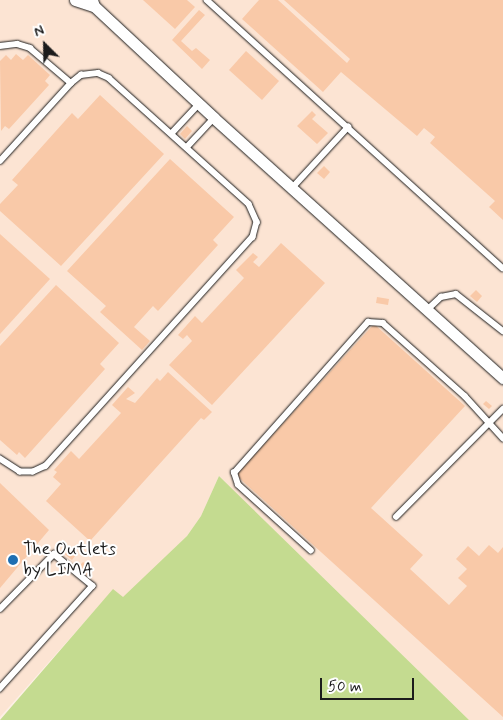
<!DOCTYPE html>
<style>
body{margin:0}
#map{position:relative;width:503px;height:720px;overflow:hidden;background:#fdefe5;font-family:Mynerve,sans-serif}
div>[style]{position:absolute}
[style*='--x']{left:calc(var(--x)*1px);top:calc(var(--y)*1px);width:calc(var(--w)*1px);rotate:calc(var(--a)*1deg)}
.built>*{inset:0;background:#fce4d3}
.green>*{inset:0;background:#c4db90}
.building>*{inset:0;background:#f9c9a8}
.roads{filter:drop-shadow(0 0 1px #1c1c1c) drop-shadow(0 0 1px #1c1c1c)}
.service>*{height:5.5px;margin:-2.75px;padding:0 2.75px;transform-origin:2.75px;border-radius:2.75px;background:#fff}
.minor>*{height:11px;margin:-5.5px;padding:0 5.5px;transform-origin:5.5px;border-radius:5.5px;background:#fff}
.dots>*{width:14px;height:14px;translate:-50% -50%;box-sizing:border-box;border:2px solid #fff;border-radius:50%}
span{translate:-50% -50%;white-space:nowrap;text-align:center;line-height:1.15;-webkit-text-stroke:4px #fff;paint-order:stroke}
.poi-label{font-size:18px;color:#1c1c1c}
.left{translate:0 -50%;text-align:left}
.north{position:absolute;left:20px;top:20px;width:50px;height:50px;-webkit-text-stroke:4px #fff;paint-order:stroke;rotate:337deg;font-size:14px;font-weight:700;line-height:20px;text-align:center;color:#1c1c1c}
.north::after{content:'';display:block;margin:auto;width:18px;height:22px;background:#1c1c1c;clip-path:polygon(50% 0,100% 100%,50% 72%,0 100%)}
.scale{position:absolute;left:320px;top:678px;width:94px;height:22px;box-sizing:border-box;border:2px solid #1c1c1c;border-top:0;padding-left:6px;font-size:15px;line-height:18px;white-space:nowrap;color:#1c1c1c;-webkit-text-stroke:4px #fff;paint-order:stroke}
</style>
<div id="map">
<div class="built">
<i style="clip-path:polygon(0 0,503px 0,503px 720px,469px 720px,219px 476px,201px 516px,187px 536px,123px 598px,113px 590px,0 717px)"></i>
</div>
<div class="green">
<i style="clip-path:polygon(219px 476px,469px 720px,0 720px,113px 589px,123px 597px,187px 536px,201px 516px)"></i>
</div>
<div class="building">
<i style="clip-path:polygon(143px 0,187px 0,195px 7px,175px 29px)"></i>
<i style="clip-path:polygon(259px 0,278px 0,347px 63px,350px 59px,284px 0,503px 0,503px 220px,489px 207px,495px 201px,430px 143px,435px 137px,424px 128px,417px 136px,341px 72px,323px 92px,242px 19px)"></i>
<i style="clip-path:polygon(199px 10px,205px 15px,181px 41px,192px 51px,196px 48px,210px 60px,202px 69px,172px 40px)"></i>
<i style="clip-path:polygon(246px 51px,279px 81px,262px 100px,229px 70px)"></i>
<i style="clip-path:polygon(16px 54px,23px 60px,28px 55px,50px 75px,45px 81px,49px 85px,9px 129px,5px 126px,1px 131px,0 61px,6px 55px,11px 60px)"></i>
<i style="clip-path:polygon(100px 95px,164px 154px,61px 266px,0 211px,0 204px,18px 185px,12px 180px,72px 113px,78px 119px)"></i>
<i style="clip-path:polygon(312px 111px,316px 115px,312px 119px,328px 133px,317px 144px,297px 126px)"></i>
<i style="clip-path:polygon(187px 126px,192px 131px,185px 139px,180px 134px)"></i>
<i style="clip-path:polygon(170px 159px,234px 217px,213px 240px,218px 245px,158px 311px,153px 306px,134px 327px,150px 341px,142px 350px,100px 312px,106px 306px,67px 271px)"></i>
<i style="clip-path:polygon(324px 166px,330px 172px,324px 179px,317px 173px)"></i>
<i style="clip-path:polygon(0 234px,50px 279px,0 334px)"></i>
<i style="clip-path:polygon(281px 243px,325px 283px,212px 405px,169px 365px,192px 341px,187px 335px,183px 339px,178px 335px,195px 316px,202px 323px,244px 278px,236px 270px,253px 253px,258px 257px,253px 262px,259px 267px)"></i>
<i style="clip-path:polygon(56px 285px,119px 343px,100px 364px,105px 369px,25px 458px,19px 452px,17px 455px,0 440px,0 346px)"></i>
<i style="clip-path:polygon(476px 290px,482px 296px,477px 302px,470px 296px)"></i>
<i style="clip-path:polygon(377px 297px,389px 299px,388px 305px,376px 303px)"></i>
<i style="clip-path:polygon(374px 324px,465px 406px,371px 508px,423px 555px,410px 569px,449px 605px,467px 586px,458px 578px,467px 569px,456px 559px,468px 546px,479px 556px,489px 545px,498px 553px,503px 547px,503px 717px,236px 475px)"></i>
<i style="clip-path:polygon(168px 372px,212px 412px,204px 420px,201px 418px,90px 541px,46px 501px,61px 484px,53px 477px,57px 472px,54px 470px,71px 451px,79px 459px,121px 413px,112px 405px,128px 387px,135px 393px,126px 399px,135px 403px,157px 378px,160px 381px)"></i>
<i style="clip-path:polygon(486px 401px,492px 406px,489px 409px,483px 404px)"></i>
<i style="clip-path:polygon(0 483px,49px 530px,0 588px)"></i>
<i style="clip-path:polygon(66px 548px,75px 556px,72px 560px,62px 552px)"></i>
<i style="clip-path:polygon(83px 562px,92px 569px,87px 575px,78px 567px)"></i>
</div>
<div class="roads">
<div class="service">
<i style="--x:207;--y:0;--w:399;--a:42.2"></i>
<i style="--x:0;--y:46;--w:17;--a:-7"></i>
<i style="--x:17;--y:44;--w:14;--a:17"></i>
<i style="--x:30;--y:48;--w:54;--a:40.5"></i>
<i style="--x:172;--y:133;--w:40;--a:-47"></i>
<i style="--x:187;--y:147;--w:40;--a:-47"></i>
<i style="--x:0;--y:161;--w:105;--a:-47.7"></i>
<i style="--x:71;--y:83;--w:13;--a:-39"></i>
<i style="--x:81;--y:75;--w:17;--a:-7"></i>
<i style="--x:98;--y:73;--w:12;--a:24"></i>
<i style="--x:109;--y:78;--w:188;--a:42"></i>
<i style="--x:249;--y:204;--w:20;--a:66"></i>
<i style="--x:257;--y:222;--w:16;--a:105"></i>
<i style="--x:253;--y:237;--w:309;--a:132.1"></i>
<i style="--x:46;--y:466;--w:14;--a:155"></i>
<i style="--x:33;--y:472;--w:13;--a:180"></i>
<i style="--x:20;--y:472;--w:24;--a:-147"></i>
<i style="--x:292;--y:188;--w:83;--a:-47.4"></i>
<i style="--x:427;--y:310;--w:19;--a:-43"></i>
<i style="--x:441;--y:297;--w:15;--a:-11"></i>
<i style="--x:456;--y:294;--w:60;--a:38.2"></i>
<i style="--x:396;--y:517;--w:152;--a:-45.3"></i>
<i style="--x:311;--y:551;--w:98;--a:-137.9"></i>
<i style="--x:238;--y:485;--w:13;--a:-108"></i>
<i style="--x:234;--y:473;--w:202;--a:-48.4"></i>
<i style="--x:368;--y:322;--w:15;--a:4"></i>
<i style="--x:383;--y:323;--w:110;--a:41.7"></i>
<i style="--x:465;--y:396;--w:57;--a:47.9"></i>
<i style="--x:0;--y:609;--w:77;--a:-45.5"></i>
<i style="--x:54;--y:554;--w:50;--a:39.4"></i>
<i style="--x:93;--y:586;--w:139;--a:132.1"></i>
</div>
<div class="minor">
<i style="--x:75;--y:0;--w:20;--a:18"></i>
<i style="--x:92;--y:0;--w:6;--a:72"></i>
<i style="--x:94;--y:6;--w:164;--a:43"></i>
<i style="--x:214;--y:118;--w:389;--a:42"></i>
</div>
</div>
<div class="dots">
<i style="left:13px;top:560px;background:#1f6fb2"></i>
</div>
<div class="poi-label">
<span class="left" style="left:23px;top:560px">The Outlets<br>by LIMA</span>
</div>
<div class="north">N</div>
<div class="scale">50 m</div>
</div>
